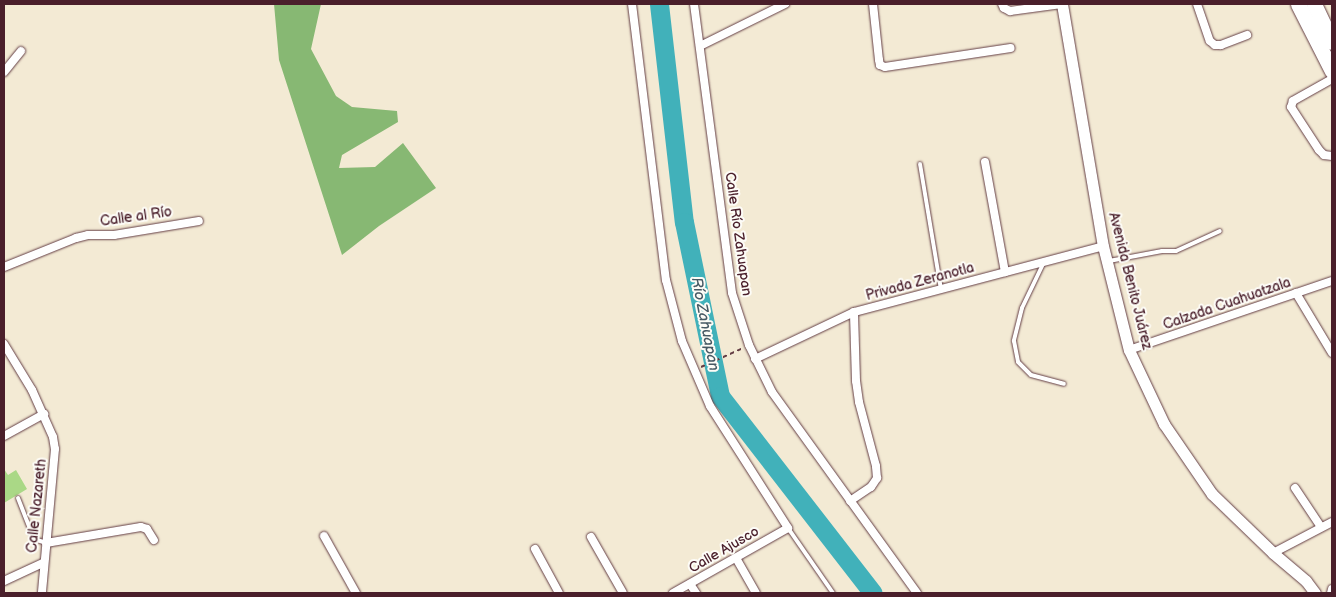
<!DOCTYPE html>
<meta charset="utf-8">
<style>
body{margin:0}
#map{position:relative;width:1336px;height:597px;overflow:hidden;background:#f3ead4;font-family:"Balsamiq Sans",sans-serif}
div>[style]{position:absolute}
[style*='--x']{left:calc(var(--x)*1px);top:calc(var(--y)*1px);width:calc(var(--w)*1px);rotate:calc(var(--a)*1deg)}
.green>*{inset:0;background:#aad886}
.forest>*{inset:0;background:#87b873}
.river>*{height:19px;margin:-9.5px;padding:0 9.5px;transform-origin:9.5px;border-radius:9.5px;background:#41b1ba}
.path>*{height:2px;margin-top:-1px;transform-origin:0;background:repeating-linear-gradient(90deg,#633d44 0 4px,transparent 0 8px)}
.roads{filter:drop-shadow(0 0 1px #633d44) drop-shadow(0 0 1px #633d44)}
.lane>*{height:4px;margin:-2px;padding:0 2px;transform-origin:2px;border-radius:2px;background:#fff}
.street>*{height:8px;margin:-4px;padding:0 4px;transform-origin:4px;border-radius:4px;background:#fff}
.secondary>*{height:11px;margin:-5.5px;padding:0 5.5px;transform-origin:5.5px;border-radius:5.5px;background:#fff}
.highway>*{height:15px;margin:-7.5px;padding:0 7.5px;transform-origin:7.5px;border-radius:7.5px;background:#fff}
span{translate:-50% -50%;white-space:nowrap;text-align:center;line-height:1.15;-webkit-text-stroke:4px #fdfcf7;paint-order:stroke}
.street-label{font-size:14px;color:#4a1f2b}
.water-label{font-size:15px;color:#465964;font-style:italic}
.frame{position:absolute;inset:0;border:5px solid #4a1f2b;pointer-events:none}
</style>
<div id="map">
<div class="green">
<i style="clip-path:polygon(4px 469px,8px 475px,16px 470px,27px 489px,4px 503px)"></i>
</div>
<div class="forest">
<i style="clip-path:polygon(274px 4px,321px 4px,311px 49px,336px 96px,352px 107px,397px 111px,398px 122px,342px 155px,339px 168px,375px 167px,403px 143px,436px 188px,379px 226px,342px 255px,279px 60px)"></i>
</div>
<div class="river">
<i style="--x:659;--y:4;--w:219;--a:83.5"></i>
<i style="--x:684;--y:222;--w:178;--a:78.3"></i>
<i style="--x:720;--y:396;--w:249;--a:52.2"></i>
</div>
<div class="path">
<i style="--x:701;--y:367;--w:46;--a:-24.3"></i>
</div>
<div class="roads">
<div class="lane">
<i style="--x:920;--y:164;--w:127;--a:80.5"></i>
<i style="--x:1109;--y:261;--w:54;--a:-10.7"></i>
<i style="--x:1162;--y:251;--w:14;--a:0"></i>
<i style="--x:1176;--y:251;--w:48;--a:-24.4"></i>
<i style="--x:1044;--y:262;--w:51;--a:115.6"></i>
<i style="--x:1022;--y:308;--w:34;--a:104"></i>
<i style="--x:1014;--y:341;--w:21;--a:79"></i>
<i style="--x:1018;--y:362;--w:18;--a:45"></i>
<i style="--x:1031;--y:375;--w:34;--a:15"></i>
<i style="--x:18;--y:498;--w:44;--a:68.7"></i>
<i style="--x:34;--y:539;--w:13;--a:18"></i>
<i style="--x:788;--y:528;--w:79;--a:55.3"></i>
</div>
<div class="street">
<i style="--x:632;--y:4;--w:278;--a:83"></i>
<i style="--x:666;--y:280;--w:63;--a:75.3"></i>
<i style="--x:682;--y:341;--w:71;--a:66.7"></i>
<i style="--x:710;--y:406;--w:145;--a:57.4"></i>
<i style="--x:788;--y:528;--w:132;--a:150.5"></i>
<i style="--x:694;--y:4;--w:291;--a:82.5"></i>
<i style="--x:732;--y:293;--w:55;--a:71.9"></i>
<i style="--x:749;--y:345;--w:52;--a:63.9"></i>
<i style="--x:772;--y:392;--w:248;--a:54.2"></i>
<i style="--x:873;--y:4;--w:56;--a:83.9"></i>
<i style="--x:879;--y:60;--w:5;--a:79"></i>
<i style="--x:880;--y:65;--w:5;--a:22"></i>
<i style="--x:885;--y:67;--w:127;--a:-8.6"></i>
<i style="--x:1002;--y:4;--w:4;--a:63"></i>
<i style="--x:1004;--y:8;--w:7;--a:27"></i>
<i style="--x:1010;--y:11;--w:52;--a:-7.7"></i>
<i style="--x:1197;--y:4;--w:39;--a:71"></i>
<i style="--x:1210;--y:41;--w:6;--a:39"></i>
<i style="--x:1215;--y:45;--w:6;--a:0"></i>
<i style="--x:1221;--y:45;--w:28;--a:-21"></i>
<i style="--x:700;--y:46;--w:95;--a:-26.3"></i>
<i style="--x:4;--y:72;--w:27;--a:-51"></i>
<i style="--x:1332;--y:79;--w:45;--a:150.6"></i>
<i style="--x:1293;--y:101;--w:6;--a:108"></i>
<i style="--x:1291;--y:107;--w:51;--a:56.9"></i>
<i style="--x:1319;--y:150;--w:7;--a:45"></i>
<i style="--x:1324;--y:155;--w:8;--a:7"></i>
<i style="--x:985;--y:162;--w:112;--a:79.7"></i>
<i style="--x:4;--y:267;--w:78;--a:-21.9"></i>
<i style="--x:76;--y:238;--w:12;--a:-14"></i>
<i style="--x:88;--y:235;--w:26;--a:0"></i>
<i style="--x:114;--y:235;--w:86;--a:-9.4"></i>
<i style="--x:1296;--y:293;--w:70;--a:59"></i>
<i style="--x:4;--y:344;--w:54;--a:58.7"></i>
<i style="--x:32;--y:390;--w:51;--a:65.9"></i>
<i style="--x:53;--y:437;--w:12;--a:81"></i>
<i style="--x:55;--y:449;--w:145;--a:95.2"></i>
<i style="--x:1129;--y:350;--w:214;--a:-18.8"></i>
<i style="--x:755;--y:359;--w:110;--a:-25.4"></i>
<i style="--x:854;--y:312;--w:258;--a:-14.8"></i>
<i style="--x:4;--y:436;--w:46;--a:-28.8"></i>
<i style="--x:1295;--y:488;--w:47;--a:56.3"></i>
<i style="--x:850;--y:501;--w:25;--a:-34"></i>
<i style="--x:871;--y:487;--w:11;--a:-56"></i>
<i style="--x:877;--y:478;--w:12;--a:-95"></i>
<i style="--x:876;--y:466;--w:66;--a:-104.9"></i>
<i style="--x:859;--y:402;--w:21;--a:-98"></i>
<i style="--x:856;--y:381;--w:69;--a:-91.7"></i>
<i style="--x:324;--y:536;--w:65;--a:60.7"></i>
<i style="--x:591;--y:537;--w:64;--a:60.3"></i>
<i style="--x:46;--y:543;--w:96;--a:-9.6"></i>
<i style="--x:141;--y:527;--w:6;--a:18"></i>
<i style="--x:147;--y:529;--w:13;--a:58"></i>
<i style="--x:535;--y:549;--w:50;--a:61.4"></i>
<i style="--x:1273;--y:553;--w:67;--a:-27.7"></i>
<i style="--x:736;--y:558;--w:40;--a:60.3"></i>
<i style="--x:4;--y:581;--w:43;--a:-24.8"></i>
<i style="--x:690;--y:584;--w:11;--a:56"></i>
<i style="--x:1331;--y:593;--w:4;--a:-76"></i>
</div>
<div class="secondary">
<i style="--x:1062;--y:4;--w:245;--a:80.4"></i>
<i style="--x:1103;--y:246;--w:107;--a:76"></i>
<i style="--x:1129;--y:350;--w:82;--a:64.7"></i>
<i style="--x:1164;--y:424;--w:85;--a:55.6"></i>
<i style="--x:1212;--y:494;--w:85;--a:44"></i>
<i style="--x:1273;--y:553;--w:43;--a:40.3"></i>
<i style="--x:1306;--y:581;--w:15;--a:53"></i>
</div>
<div class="highway">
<i style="--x:1298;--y:4;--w:75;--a:63.1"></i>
<i style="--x:1314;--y:4;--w:42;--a:64.7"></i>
</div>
</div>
<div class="street-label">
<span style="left:136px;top:217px;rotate:-8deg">Calle al Río</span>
<span style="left:738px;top:234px;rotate:82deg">Calle Río Zahuapan</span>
<span style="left:1130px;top:281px;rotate:76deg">Avenida Benito Juárez</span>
<span style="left:920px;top:282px;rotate:-15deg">Privada Zeranotla</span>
<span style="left:1227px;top:304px;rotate:-19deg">Calzada Cuahuatzala</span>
<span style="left:37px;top:506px;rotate:-84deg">Calle Nazareth</span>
<span style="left:724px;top:550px;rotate:-30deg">Calle Ajusco</span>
</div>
<div class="water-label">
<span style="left:705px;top:324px;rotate:79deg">Río Zahuapan</span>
</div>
<div class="frame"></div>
</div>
